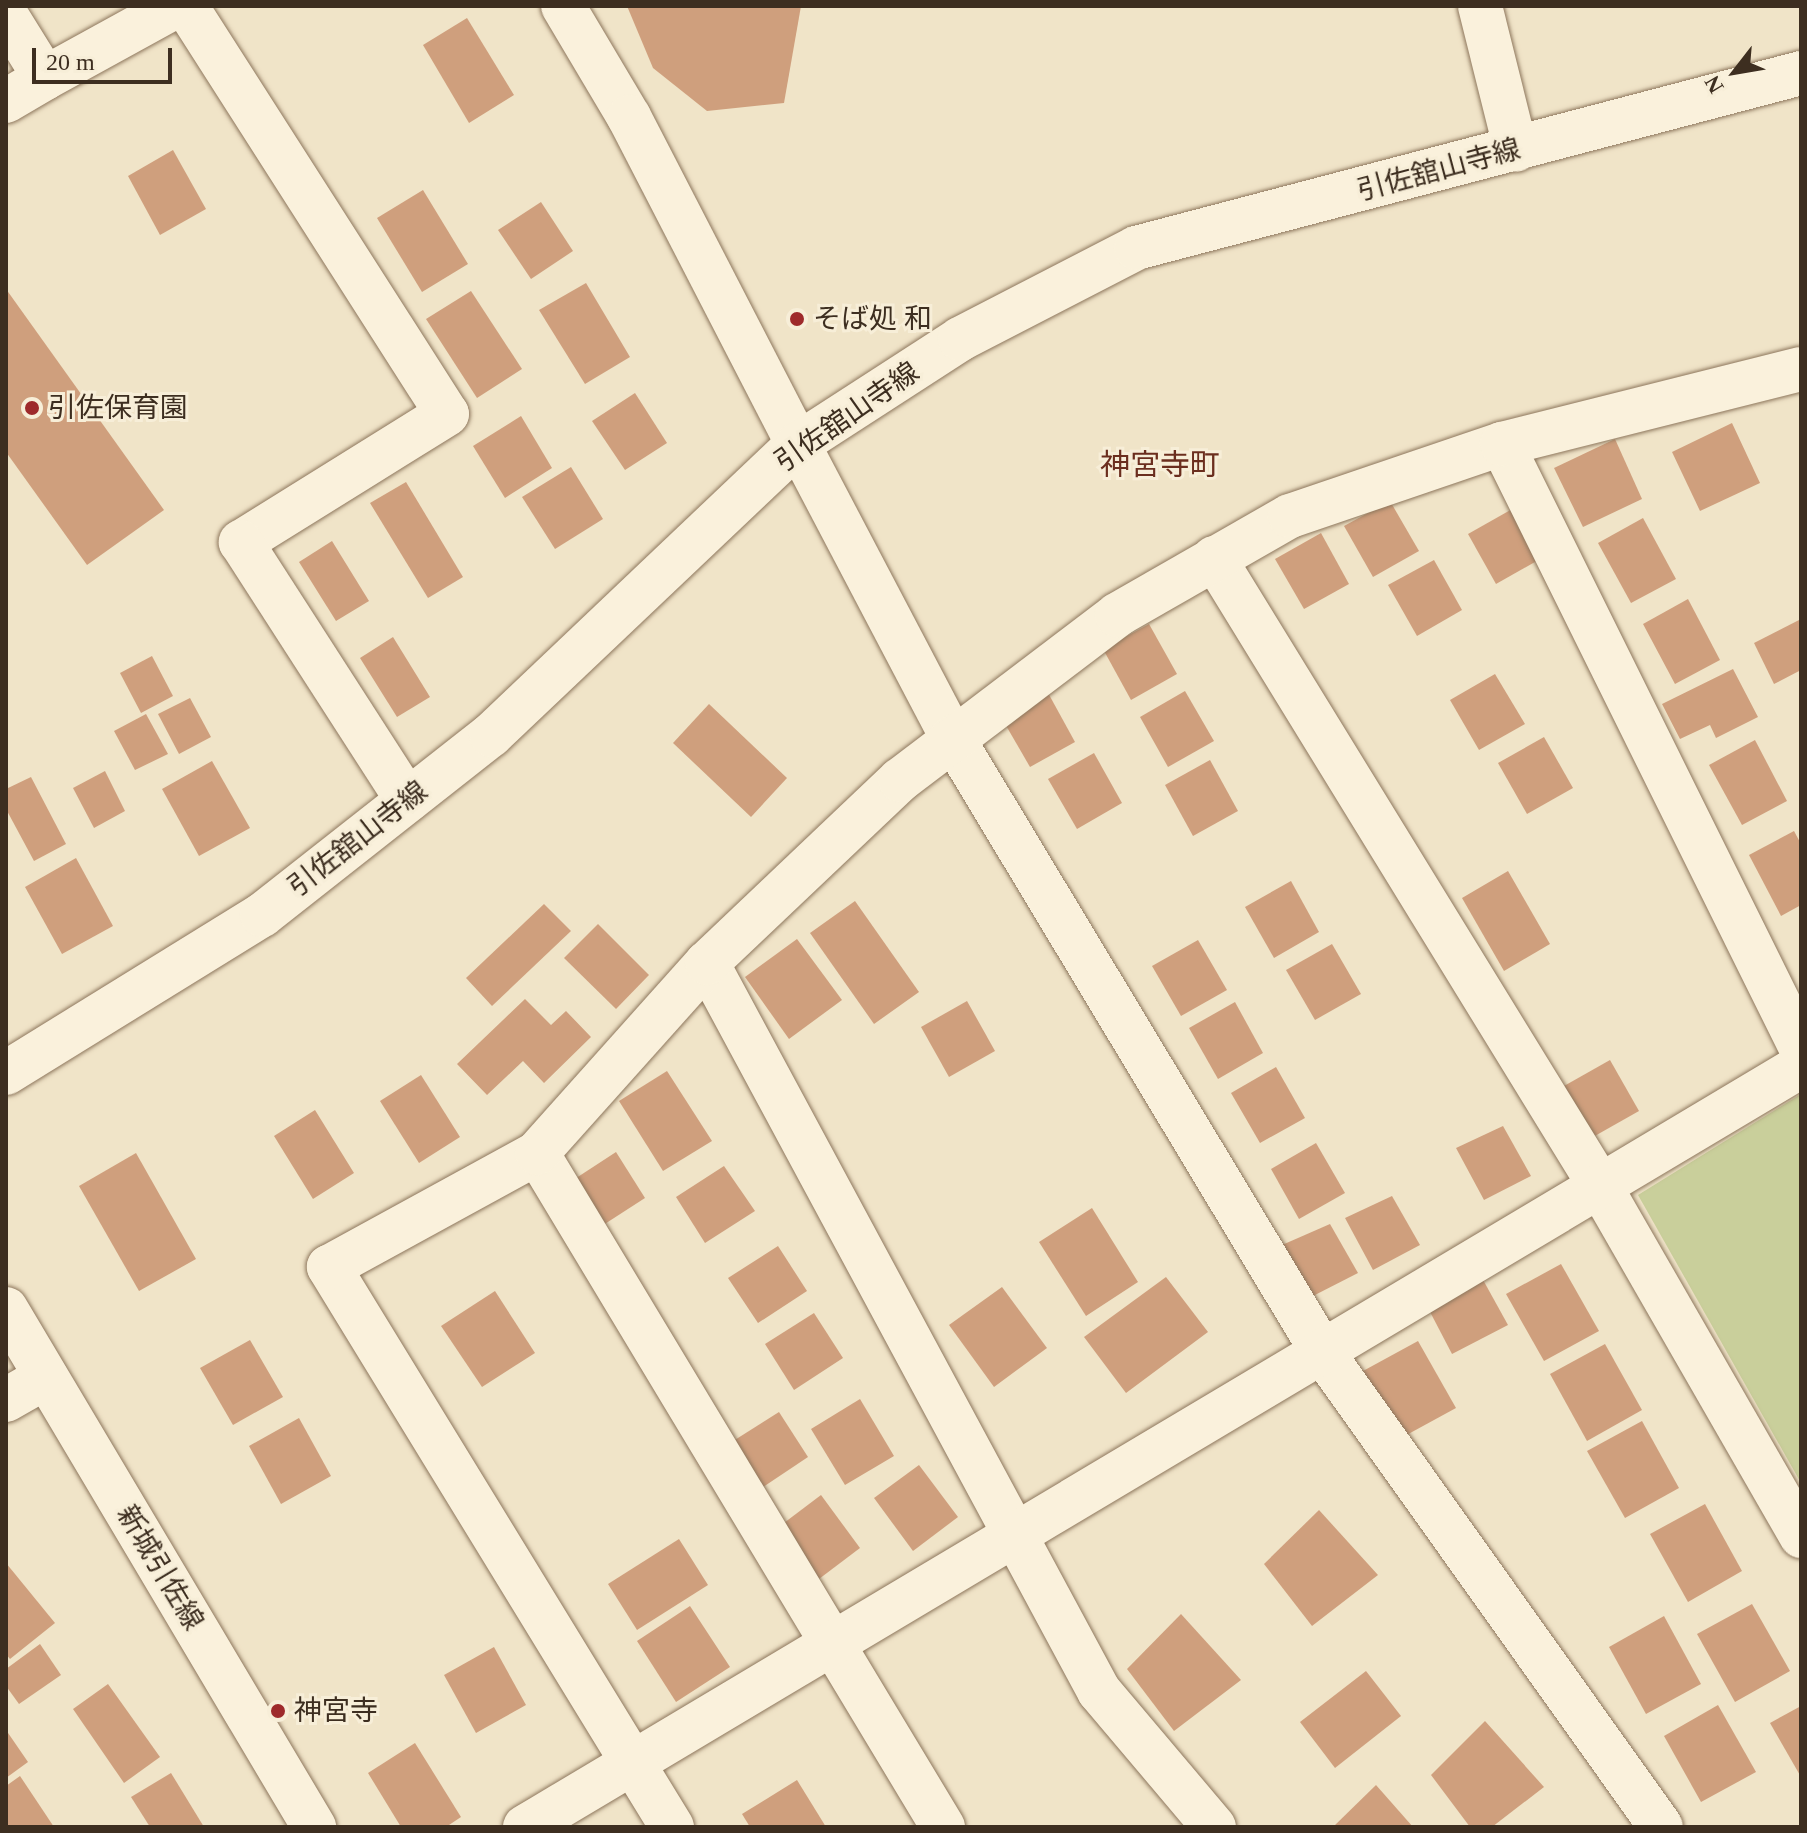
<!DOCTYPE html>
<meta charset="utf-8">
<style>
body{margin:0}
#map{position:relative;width:1807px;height:1833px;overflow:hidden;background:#f0e4c8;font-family:"Times New Roman","Noto Sans JP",serif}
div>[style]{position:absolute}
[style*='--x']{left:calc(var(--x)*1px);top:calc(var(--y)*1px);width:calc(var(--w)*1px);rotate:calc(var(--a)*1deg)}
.green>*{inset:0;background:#c9cf9b}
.building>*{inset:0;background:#cf9f7d}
.roads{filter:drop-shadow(0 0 2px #8d765c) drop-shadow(0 0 2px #8d765c)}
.street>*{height:44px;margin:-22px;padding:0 22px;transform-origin:22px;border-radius:22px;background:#faf1dc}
.secondary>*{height:44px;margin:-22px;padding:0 22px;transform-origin:22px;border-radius:22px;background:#faf1dc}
.dots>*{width:22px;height:22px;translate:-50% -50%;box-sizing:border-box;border:4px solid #f7eed8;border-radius:50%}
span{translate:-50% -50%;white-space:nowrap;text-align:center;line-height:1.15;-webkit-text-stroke:6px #f7eed8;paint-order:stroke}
.street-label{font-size:28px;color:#3d2e20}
.poi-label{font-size:28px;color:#3d2e20}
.left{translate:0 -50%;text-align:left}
.neighbourhood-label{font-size:30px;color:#6b2e1e}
.frame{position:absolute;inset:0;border:8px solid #3d2e20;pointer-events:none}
.north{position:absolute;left:1695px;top:32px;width:80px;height:80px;-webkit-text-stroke:6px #f7eed8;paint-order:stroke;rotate:239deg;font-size:22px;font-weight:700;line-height:32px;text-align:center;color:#3d2e20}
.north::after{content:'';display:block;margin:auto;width:28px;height:36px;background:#3d2e20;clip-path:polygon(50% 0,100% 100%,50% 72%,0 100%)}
.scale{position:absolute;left:32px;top:48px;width:140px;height:36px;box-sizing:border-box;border:4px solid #3d2e20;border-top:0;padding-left:10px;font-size:24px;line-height:28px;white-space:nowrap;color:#3d2e20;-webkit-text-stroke:6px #f7eed8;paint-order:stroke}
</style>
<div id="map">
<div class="green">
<i style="clip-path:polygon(1801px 1094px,1801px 1483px,1638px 1195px)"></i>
</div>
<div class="building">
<i style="clip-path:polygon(627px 6px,801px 6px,784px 103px,707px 111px,653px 68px)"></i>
<i style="clip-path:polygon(467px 18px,514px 95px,469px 123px,423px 45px)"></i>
<i style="clip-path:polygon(173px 150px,206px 209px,160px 235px,128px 176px)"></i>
<i style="clip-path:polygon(423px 190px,468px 264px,422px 292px,377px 218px)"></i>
<i style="clip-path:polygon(541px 202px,573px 251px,531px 279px,498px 230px)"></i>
<i style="clip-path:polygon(586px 283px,630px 357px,585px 384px,539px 310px)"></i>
<i style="clip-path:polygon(6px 289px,164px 510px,87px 565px,6px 452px)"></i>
<i style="clip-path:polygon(471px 291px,522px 369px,477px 398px,426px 319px)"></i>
<i style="clip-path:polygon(635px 393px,667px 443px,625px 470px,592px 421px)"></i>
<i style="clip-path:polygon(521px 416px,552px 468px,505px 498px,473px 446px)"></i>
<i style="clip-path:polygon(1732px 423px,1760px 483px,1700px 511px,1672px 452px)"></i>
<i style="clip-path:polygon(1615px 439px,1642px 499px,1583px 527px,1554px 468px)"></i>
<i style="clip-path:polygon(571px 467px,603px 519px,555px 549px,522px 497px)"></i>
<i style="clip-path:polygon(406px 482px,463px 577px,428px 598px,370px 503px)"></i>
<i style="clip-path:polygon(1390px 501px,1419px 551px,1373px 577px,1344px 526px)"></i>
<i style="clip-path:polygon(1514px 508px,1542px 558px,1496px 584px,1468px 534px)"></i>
<i style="clip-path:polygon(1643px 518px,1676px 579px,1631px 603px,1598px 543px)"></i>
<i style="clip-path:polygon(1321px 533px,1349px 584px,1304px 609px,1275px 559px)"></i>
<i style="clip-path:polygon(332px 541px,369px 601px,336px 621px,299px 562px)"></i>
<i style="clip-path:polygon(1434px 560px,1462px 610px,1417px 636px,1388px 585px)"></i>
<i style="clip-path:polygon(1688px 599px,1720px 660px,1675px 684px,1643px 624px)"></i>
<i style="clip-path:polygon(1801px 619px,1801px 670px,1774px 684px,1754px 643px)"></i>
<i style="clip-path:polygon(1149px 624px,1177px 674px,1131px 700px,1103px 649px)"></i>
<i style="clip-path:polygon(393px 637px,430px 697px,397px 717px,360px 658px)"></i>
<i style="clip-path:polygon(152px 656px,173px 696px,141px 713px,120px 673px)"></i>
<i style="clip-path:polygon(1733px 669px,1758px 717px,1716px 738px,1710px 725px,1680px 739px,1662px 704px)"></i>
<i style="clip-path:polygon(1495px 674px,1525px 724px,1479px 750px,1450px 700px)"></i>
<i style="clip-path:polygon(1047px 691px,1075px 742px,1030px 767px,1001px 717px)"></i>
<i style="clip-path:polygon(1185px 691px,1214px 741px,1168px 767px,1140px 717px)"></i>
<i style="clip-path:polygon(190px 698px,211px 737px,179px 754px,158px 714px)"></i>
<i style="clip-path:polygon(709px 704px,787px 778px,751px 817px,673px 743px)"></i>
<i style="clip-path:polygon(146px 714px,168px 754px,135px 770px,114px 731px)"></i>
<i style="clip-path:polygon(1544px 737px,1573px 788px,1527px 814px,1498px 763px)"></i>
<i style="clip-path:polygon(1755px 740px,1787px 801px,1742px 825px,1709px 765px)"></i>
<i style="clip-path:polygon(1094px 753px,1122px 803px,1077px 829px,1048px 779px)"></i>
<i style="clip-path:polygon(1210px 760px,1238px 811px,1193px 836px,1165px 785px)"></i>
<i style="clip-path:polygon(212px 761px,250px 828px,199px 856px,162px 789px)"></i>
<i style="clip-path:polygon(105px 771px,125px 811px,94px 828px,73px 788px)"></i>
<i style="clip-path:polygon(31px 777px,66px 844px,34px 861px,6px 809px,6px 789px)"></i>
<i style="clip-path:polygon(1794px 831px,1801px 844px,1801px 905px,1781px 916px,1749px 855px)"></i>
<i style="clip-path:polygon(76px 858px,113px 926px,62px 954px,25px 887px)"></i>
<i style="clip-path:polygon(1508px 871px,1550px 944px,1504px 971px,1462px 898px)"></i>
<i style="clip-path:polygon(1291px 881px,1319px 932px,1274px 958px,1245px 907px)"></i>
<i style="clip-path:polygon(855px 901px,919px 992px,874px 1024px,810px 933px)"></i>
<i style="clip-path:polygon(544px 904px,571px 931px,492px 1006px,466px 978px)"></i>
<i style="clip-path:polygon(598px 924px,649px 975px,616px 1009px,564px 958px)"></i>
<i style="clip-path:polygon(797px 939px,842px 1000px,789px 1039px,745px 977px)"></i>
<i style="clip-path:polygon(1198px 940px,1227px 990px,1181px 1016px,1152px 966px)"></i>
<i style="clip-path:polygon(1332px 944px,1361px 994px,1315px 1020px,1286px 970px)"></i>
<i style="clip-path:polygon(525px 999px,551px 1025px,566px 1011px,591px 1037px,544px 1083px,523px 1061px,487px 1095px,457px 1064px)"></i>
<i style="clip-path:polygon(967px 1001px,995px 1051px,949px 1077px,921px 1027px)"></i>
<i style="clip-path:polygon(1235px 1002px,1263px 1053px,1218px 1079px,1189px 1028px)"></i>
<i style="clip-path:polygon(1610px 1060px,1639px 1111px,1593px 1137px,1564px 1086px)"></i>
<i style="clip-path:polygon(1276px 1067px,1305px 1118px,1260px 1143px,1231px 1093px)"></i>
<i style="clip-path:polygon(667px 1071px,712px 1141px,663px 1171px,619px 1101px)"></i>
<i style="clip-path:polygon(421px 1075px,460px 1137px,419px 1163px,380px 1101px)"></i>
<i style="clip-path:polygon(315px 1110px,354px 1173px,313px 1199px,274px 1136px)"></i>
<i style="clip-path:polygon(1503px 1126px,1531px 1176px,1484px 1200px,1456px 1148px)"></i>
<i style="clip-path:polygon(1316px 1143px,1345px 1193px,1299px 1219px,1271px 1169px)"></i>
<i style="clip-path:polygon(616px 1152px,645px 1198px,597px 1229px,567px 1184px)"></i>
<i style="clip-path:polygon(136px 1153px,196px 1259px,139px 1291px,79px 1186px)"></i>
<i style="clip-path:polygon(724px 1166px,755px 1211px,705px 1243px,676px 1197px)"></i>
<i style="clip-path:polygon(1392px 1196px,1420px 1245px,1373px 1270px,1345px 1218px)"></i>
<i style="clip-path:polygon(1092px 1208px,1138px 1282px,1086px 1316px,1039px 1242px)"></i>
<i style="clip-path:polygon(1330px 1224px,1358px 1273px,1311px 1297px,1282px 1245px)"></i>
<i style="clip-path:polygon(778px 1246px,807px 1291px,758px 1323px,728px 1278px)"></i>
<i style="clip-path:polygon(1561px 1264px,1599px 1331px,1544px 1361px,1506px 1294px)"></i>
<i style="clip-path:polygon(1166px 1277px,1208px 1332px,1126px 1393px,1084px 1337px)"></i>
<i style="clip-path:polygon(1482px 1278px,1508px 1325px,1452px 1354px,1428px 1308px)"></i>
<i style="clip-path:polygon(1002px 1287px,1047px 1348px,994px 1387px,949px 1325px)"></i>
<i style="clip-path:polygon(495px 1291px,535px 1353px,482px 1387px,441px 1326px)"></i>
<i style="clip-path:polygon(814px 1313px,843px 1358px,794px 1390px,765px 1344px)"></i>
<i style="clip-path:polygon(250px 1340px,283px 1397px,233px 1425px,200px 1368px)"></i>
<i style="clip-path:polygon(1418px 1341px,1456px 1408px,1401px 1438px,1363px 1371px)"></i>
<i style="clip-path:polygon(1605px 1344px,1642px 1410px,1587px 1441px,1550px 1374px)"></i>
<i style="clip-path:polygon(860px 1399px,894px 1456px,845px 1485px,811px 1429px)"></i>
<i style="clip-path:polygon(779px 1412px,808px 1457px,760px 1489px,730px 1443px)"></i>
<i style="clip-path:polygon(299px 1418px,331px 1476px,281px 1504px,249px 1446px)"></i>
<i style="clip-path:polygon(1642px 1421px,1679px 1488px,1625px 1518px,1587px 1451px)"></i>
<i style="clip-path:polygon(919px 1465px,958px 1517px,913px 1551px,874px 1498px)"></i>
<i style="clip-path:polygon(821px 1495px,860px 1548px,815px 1582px,776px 1529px)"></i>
<i style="clip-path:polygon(1705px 1504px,1742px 1571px,1688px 1602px,1650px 1534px)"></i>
<i style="clip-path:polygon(1319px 1510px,1378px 1575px,1312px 1626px,1264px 1564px)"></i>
<i style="clip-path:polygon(679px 1539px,708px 1585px,637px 1630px,608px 1584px)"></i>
<i style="clip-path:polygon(6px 1563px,55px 1623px,10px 1659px,6px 1654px)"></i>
<i style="clip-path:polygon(1752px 1604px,1790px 1671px,1735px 1702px,1697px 1634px)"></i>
<i style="clip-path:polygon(690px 1606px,730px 1667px,676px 1702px,637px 1641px)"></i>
<i style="clip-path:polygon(1181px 1614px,1241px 1680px,1174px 1731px,1127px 1669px)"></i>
<i style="clip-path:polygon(1664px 1616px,1701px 1684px,1646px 1714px,1609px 1647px)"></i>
<i style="clip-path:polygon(40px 1644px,61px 1675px,19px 1704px,6px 1686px,6px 1669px)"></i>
<i style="clip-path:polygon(494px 1647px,526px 1705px,476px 1733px,444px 1675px)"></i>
<i style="clip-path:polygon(1366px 1671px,1401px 1716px,1335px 1768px,1300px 1722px)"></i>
<i style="clip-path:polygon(108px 1684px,160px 1757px,124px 1783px,73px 1709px)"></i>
<i style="clip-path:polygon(1718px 1705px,1756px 1772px,1701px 1802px,1664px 1736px)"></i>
<i style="clip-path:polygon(1801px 1706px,1801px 1777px,1770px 1723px)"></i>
<i style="clip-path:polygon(1485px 1721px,1544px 1787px,1492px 1827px,1470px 1827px,1431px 1775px)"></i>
<i style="clip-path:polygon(6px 1730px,28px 1762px,6px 1778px)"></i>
<i style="clip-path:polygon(415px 1743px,461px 1817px,446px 1827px,401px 1827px,368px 1773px)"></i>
<i style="clip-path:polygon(171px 1773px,204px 1827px,150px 1827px,131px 1797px)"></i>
<i style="clip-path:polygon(20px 1776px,54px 1827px,6px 1827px,6px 1786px)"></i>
<i style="clip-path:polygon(797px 1780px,826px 1827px,750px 1827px,742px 1814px)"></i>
<i style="clip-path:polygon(1376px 1785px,1413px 1827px,1333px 1827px)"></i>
</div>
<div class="roads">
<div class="street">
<i style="--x:186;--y:6;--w:484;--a:57.4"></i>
<i style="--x:447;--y:414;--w:243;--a:148.1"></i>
<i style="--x:241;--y:542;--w:307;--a:57.2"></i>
<i style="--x:1480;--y:6;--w:148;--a:76"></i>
<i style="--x:6;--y:15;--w:74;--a:58.2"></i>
<i style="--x:45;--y:78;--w:45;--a:149.5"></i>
<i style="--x:45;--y:78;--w:149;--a:-28.8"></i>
<i style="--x:798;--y:444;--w:331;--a:62.3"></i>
<i style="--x:952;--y:737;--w:719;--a:58.94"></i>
<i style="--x:1323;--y:1353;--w:582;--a:54.51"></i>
<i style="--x:1502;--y:444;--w:674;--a:63.66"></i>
<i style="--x:1214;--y:558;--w:737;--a:58.42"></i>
<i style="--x:1600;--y:1186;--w:404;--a:60.1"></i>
<i style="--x:707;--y:963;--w:827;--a:61.7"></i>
<i style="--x:1099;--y:1691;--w:178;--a:49.8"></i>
<i style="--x:537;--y:1153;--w:787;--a:58.94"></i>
<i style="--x:6;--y:1400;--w:46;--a:-29.9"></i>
<i style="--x:525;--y:1827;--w:1486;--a:-30.81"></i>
<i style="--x:672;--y:1827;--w:657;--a:-121.49"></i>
<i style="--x:329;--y:1267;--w:237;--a:-28.7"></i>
<i style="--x:537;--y:1153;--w:255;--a:-48.2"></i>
<i style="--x:707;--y:963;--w:266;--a:-43.5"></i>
<i style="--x:900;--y:780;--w:273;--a:-37.2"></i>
<i style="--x:1117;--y:615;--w:199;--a:-29.8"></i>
<i style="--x:1290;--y:516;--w:224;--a:-18.8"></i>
<i style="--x:1502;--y:444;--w:308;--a:-14.1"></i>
</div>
<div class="secondary">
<i style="--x:563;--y:6;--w:129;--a:59.3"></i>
<i style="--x:629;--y:117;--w:368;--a:62.7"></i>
<i style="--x:6;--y:1073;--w:301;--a:-31.7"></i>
<i style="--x:262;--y:915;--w:291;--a:-38.2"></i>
<i style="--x:491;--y:735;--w:423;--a:-43.5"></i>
<i style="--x:798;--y:444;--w:193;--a:-32.9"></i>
<i style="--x:960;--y:339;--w:198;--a:-27.3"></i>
<i style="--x:1136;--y:248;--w:688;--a:-14.74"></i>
<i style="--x:6;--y:1309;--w:603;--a:59.26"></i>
</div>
</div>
<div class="dots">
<i style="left:797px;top:319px;background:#9e2a2b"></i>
<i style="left:32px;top:408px;background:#9e2a2b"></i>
<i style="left:278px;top:1711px;background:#9e2a2b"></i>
</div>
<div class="street-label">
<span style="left:1439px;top:170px;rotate:-15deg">引佐舘山寺線</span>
<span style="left:847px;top:417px;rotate:-35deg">引佐舘山寺線</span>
<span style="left:358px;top:839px;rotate:-38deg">引佐舘山寺線</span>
<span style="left:160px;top:1568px;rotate:59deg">新城引佐線</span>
</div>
<div class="poi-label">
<span class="left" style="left:813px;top:319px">そば処 和</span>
<span class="left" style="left:48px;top:408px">引佐保育園</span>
<span class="left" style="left:294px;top:1711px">神宮寺</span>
</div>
<div class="neighbourhood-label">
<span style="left:1160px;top:465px">神宮寺町</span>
</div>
<div class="frame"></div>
<div class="north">N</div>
<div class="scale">20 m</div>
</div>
